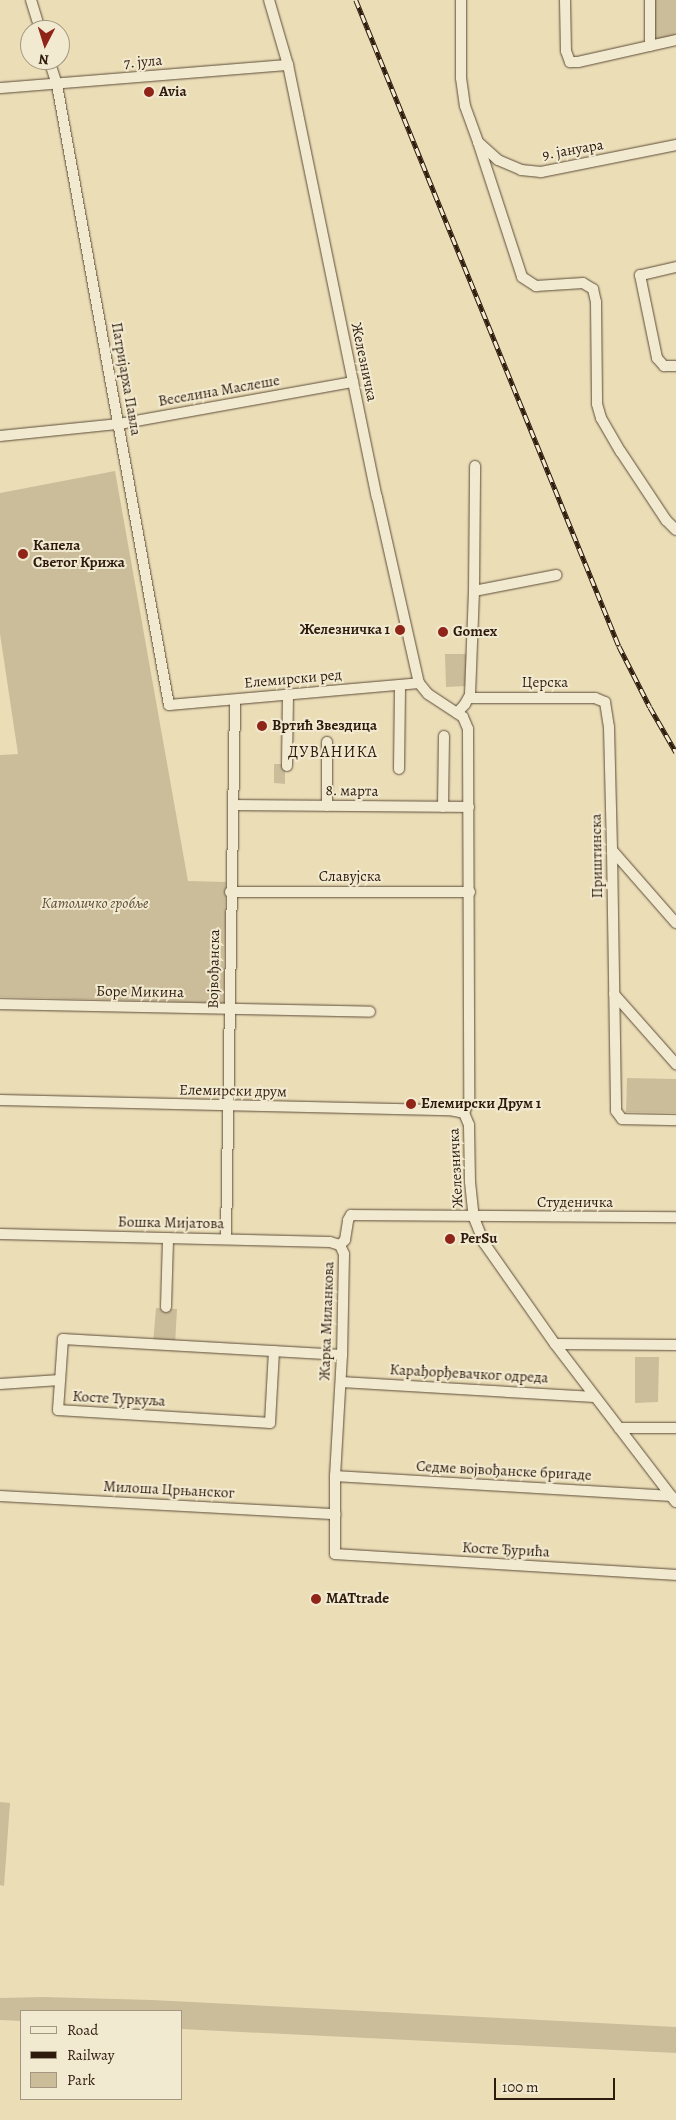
<!DOCTYPE html>
<meta charset="utf-8">
<style>
body{margin:0}
#map{position:relative;width:676px;height:2120px;overflow:hidden;background:#ebdeb7;font-family:Alegreya,serif}
div>[style]{position:absolute}
[style*='--x']{left:calc(var(--x)*1px);top:calc(var(--y)*1px);width:calc(var(--w)*1px);rotate:calc(var(--a)*1deg)}
.green>*{inset:0;background:#cbbd9a}
.roads{filter:drop-shadow(0 0 1px #5d4c38) drop-shadow(0 0 1px #5d4c38)}
.minor>*{height:10px;margin:-5px;padding:0 5px;transform-origin:5px;border-radius:5px;background:#f2ead0}
.rail>*{height:4.5px;margin-top:-2.25px;transform-origin:0;background:repeating-linear-gradient(90deg,#f2ead0 0 8px,#2e1b0e 0 16px);box-sizing:border-box;border-block:1px solid #2e1b0e}
.dots>*{width:14px;height:14px;translate:-50% -50%;box-sizing:border-box;border:2px solid #f2ead0;border-radius:50%}
span{translate:-50% -50%;white-space:nowrap;text-align:center;line-height:1.15;-webkit-text-stroke:4px #f2ead0;paint-order:stroke}
.street-label{font-size:15px;color:#2e1b0e}
.poi-label{font-size:15px;color:#2e1b0e;font-weight:700}
.left{translate:0 -50%;text-align:left}
.right{translate:-100% -50%;text-align:right}
.park-label{font-size:15px;color:#5d4c38;font-style:italic}
.neighbourhood-label{font-size:16px;color:#2e1b0e;letter-spacing:1px}
.legend{position:absolute;left:20px;top:2010px;width:162px;height:90px;box-sizing:border-box;background:#f2ead0;border:1px solid #a49782;margin:0;padding:6px 9px;list-style:none;font-size:15px;color:#2e1b0e}
.legend li{display:flex;align-items:center;gap:10px;height:25px}
.legend b{width:25px;border:1px solid #a49782}
.north{position:absolute;left:20px;top:20px;width:50px;height:50px;box-sizing:border-box;background:#f2ead0;border:1px solid #a49782;border-radius:50%;rotate:185deg;font-size:14px;font-weight:700;line-height:20px;text-align:center;color:#2e1b0e}
.north::after{content:'';display:block;margin:auto;width:18px;height:22px;background:#8f2418;clip-path:polygon(50% 0,100% 100%,50% 72%,0 100%)}
.scale{position:absolute;left:494px;top:2078px;width:121px;height:22px;box-sizing:border-box;border:2px solid #2e1b0e;border-top:0;padding-left:6px;font-size:15px;line-height:18px;white-space:nowrap;color:#2e1b0e;-webkit-text-stroke:4px #f2ead0;paint-order:stroke}
</style>
<div id="map">
<div class="green">
<i style="clip-path:polygon(653px 0,676px 0,676px 36px,653px 41px)"></i>
<i style="clip-path:polygon(115px 471px,188px 881px,226px 882px,224px 1003px,0 997px,0 755px,18px 754px,0 634px,0 493px)"></i>
<i style="clip-path:polygon(445px 654px,467px 654px,467px 686px,446px 687px)"></i>
<i style="clip-path:polygon(274px 764px,285px 764px,285px 784px,274px 783px)"></i>
<i style="clip-path:polygon(627px 1078px,676px 1079px,676px 1113px,626px 1112px)"></i>
<i style="clip-path:polygon(156px 1308px,177px 1309px,175px 1345px,153px 1344px)"></i>
<i style="clip-path:polygon(635px 1357px,659px 1357px,658px 1402px,635px 1403px)"></i>
<i style="clip-path:polygon(0 1802px,10px 1803px,4px 1886px,0 1885px)"></i>
<i style="clip-path:polygon(43px 1997px,152px 2000px,676px 2027px,676px 2053px,181px 2029px,181px 2011px,21px 2011px,21px 2021px,0 2020px,0 1998px)"></i>
</div>
<div class="roads">
<div class="minor">
<i style="--x:31;--y:0;--w:31;--a:73"></i>
<i style="--x:269;--y:0;--w:68;--a:73.7"></i>
<i style="--x:288;--y:65;--w:441;--a:78.4"></i>
<i style="--x:377;--y:497;--w:191;--a:77.3"></i>
<i style="--x:419;--y:683;--w:14;--a:51"></i>
<i style="--x:428;--y:694;--w:42;--a:33.3"></i>
<i style="--x:463;--y:717;--w:13;--a:67"></i>
<i style="--x:468;--y:729;--w:372;--a:89.8"></i>
<i style="--x:469;--y:1101;--w:13;--a:113"></i>
<i style="--x:461;--y:0;--w:78;--a:90"></i>
<i style="--x:461;--y:78;--w:28;--a:82"></i>
<i style="--x:465;--y:106;--w:38;--a:70"></i>
<i style="--x:478;--y:142;--w:27;--a:42"></i>
<i style="--x:498;--y:160;--w:25;--a:23"></i>
<i style="--x:521;--y:170;--w:20;--a:6"></i>
<i style="--x:541;--y:172;--w:138;--a:-11.3"></i>
<i style="--x:565;--y:0;--w:51;--a:88.9"></i>
<i style="--x:566;--y:51;--w:12;--a:70"></i>
<i style="--x:570;--y:62;--w:8;--a:0"></i>
<i style="--x:578;--y:62;--w:100;--a:-12.7"></i>
<i style="--x:650;--y:0;--w:46;--a:90"></i>
<i style="--x:49;--y:60;--w:26;--a:72"></i>
<i style="--x:57;--y:85;--w:630;--a:79.76"></i>
<i style="--x:169;--y:705;--w:251;--a:-5"></i>
<i style="--x:0;--y:88;--w:289;--a:-4.6"></i>
<i style="--x:478;--y:142;--w:142;--a:71.9"></i>
<i style="--x:522;--y:277;--w:17;--a:33"></i>
<i style="--x:536;--y:286;--w:47;--a:-3.7"></i>
<i style="--x:583;--y:283;--w:12;--a:31"></i>
<i style="--x:593;--y:289;--w:13;--a:77"></i>
<i style="--x:596;--y:302;--w:102;--a:89.4"></i>
<i style="--x:597;--y:404;--w:15;--a:74"></i>
<i style="--x:601;--y:418;--w:39;--a:60"></i>
<i style="--x:621;--y:452;--w:82;--a:56.5"></i>
<i style="--x:666;--y:520;--w:14;--a:45"></i>
<i style="--x:676;--y:267;--w:37;--a:167"></i>
<i style="--x:640;--y:275;--w:85;--a:78.4"></i>
<i style="--x:657;--y:358;--w:11;--a:49"></i>
<i style="--x:664;--y:366;--w:12;--a:0"></i>
<i style="--x:0;--y:436;--w:120;--a:-5.8"></i>
<i style="--x:119;--y:424;--w:238;--a:-10.2"></i>
<i style="--x:474;--y:591;--w:84;--a:-11"></i>
<i style="--x:469;--y:698;--w:126;--a:0"></i>
<i style="--x:595;--y:698;--w:11;--a:22"></i>
<i style="--x:605;--y:702;--w:25;--a:81"></i>
<i style="--x:609;--y:727;--w:123;--a:88.6"></i>
<i style="--x:612;--y:850;--w:261;--a:89.1"></i>
<i style="--x:616;--y:1111;--w:10;--a:53"></i>
<i style="--x:622;--y:1119;--w:54;--a:1.1"></i>
<i style="--x:457;--y:713;--w:12;--a:-48"></i>
<i style="--x:465;--y:704;--w:10;--a:-61"></i>
<i style="--x:470;--y:695;--w:104;--a:-87.8"></i>
<i style="--x:474;--y:591;--w:125;--a:-89.5"></i>
<i style="--x:287;--y:766;--w:71;--a:-89.2"></i>
<i style="--x:399;--y:769;--w:84;--a:-89.3"></i>
<i style="--x:234;--y:805;--w:235;--a:0.5"></i>
<i style="--x:327;--y:806;--w:64;--a:-90"></i>
<i style="--x:443;--y:807;--w:71;--a:-89.2"></i>
<i style="--x:612;--y:850;--w:97;--a:48.8"></i>
<i style="--x:230;--y:892;--w:240;--a:0"></i>
<i style="--x:614;--y:994;--w:94;--a:48.5"></i>
<i style="--x:0;--y:1004;--w:370;--a:1.2"></i>
<i style="--x:0;--y:1100;--w:450;--a:1.3"></i>
<i style="--x:450;--y:1110;--w:14;--a:12"></i>
<i style="--x:464;--y:1113;--w:13;--a:67"></i>
<i style="--x:469;--y:1125;--w:57;--a:89"></i>
<i style="--x:470;--y:1182;--w:36;--a:84"></i>
<i style="--x:474;--y:1218;--w:27;--a:68"></i>
<i style="--x:484;--y:1243;--w:123;--a:54.9"></i>
<i style="--x:555;--y:1344;--w:199;--a:52.6"></i>
<i style="--x:0;--y:1234;--w:330;--a:1.4"></i>
<i style="--x:330;--y:1242;--w:10;--a:17"></i>
<i style="--x:226;--y:1239;--w:539;--a:-89.04"></i>
<i style="--x:340;--y:1245;--w:10;--a:66"></i>
<i style="--x:344;--y:1254;--w:101;--a:91.1"></i>
<i style="--x:342;--y:1355;--w:121;--a:93.3"></i>
<i style="--x:335;--y:1476;--w:78;--a:90"></i>
<i style="--x:335;--y:1554;--w:342;--a:3.5"></i>
<i style="--x:340;--y:1245;--w:7;--a:-45"></i>
<i style="--x:345;--y:1240;--w:20;--a:-81"></i>
<i style="--x:348;--y:1220;--w:6;--a:-59"></i>
<i style="--x:351;--y:1215;--w:325;--a:0.4"></i>
<i style="--x:166;--y:1307;--w:69;--a:-88.3"></i>
<i style="--x:555;--y:1344;--w:121;--a:0.5"></i>
<i style="--x:274;--y:1351;--w:72;--a:93.2"></i>
<i style="--x:270;--y:1423;--w:212;--a:-176.5"></i>
<i style="--x:58;--y:1410;--w:71;--a:-86"></i>
<i style="--x:63;--y:1339;--w:279;--a:3.3"></i>
<i style="--x:341;--y:1382;--w:254;--a:3.4"></i>
<i style="--x:0;--y:1384;--w:60;--a:-3.8"></i>
<i style="--x:619;--y:1428;--w:57;--a:0"></i>
<i style="--x:335;--y:1476;--w:337;--a:3.4"></i>
<i style="--x:0;--y:1496;--w:336;--a:3.1"></i>
</div>
</div>
<div class="rail">
<i style="--x:356;--y:0;--w:697;--a:67.85"></i>
<i style="--x:619;--y:646;--w:68;--a:63.1"></i>
<i style="--x:650;--y:707;--w:52;--a:60"></i>
</div>
<div class="dots">
<i style="left:149px;top:92px;background:#8f2418"></i>
<i style="left:23px;top:554px;background:#8f2418"></i>
<i style="left:400px;top:630px;background:#8f2418"></i>
<i style="left:443px;top:632px;background:#8f2418"></i>
<i style="left:262px;top:726px;background:#8f2418"></i>
<i style="left:411px;top:1104px;background:#8f2418"></i>
<i style="left:450px;top:1239px;background:#8f2418"></i>
<i style="left:316px;top:1599px;background:#8f2418"></i>
</div>
<div class="street-label">
<span style="left:143px;top:62px;rotate:-5deg">7. јула</span>
<span style="left:573px;top:150px;rotate:-10deg">9. јануара</span>
<span style="left:364px;top:362px;rotate:78deg">Железничка</span>
<span style="left:126px;top:379px;rotate:80deg">Патријарха Павла</span>
<span style="left:219px;top:391px;rotate:-10deg">Веселина Маслеше</span>
<span style="left:293px;top:679px;rotate:-5deg">Елемирски ред</span>
<span style="left:545px;top:683px">Церска</span>
<span style="left:352px;top:791px;rotate:1deg">8. марта</span>
<span style="left:597px;top:856px;rotate:-91deg">Приштинска</span>
<span style="left:350px;top:877px">Славујска</span>
<span style="left:214px;top:969px;rotate:-89deg">Војвођанска</span>
<span style="left:140px;top:992px;rotate:1deg">Боре Микина</span>
<span style="left:233px;top:1091px;rotate:1deg">Елемирски друм</span>
<span style="left:456px;top:1168px;rotate:-93deg">Железничка</span>
<span style="left:575px;top:1203px">Студеничка</span>
<span style="left:171px;top:1223px;rotate:1deg">Бошка Мијатова</span>
<span style="left:327px;top:1321px;rotate:-88deg">Жарка Миланкова</span>
<span style="left:469px;top:1374px;rotate:3deg">Карађорђевачког одреда</span>
<span style="left:119px;top:1399px;rotate:3deg">Косте Туркуља</span>
<span style="left:504px;top:1471px;rotate:3deg">Седме војвођанске бригаде</span>
<span style="left:169px;top:1490px;rotate:3deg">Милоша Црњанског</span>
<span style="left:506px;top:1550px;rotate:3deg">Косте Ђурића</span>
</div>
<div class="poi-label">
<span class="left" style="left:159px;top:92px">Avia</span>
<span class="left" style="left:33px;top:554px">Капела<br>Светог Крижа</span>
<span class="right" style="left:390px;top:630px">Железничка 1</span>
<span class="left" style="left:453px;top:632px">Gomex</span>
<span class="left" style="left:272px;top:726px">Вртић Звездица</span>
<span class="left" style="left:421px;top:1104px">Елемирски Друм 1</span>
<span class="left" style="left:460px;top:1239px">PerSu</span>
<span class="left" style="left:326px;top:1599px">MATtrade</span>
</div>
<div class="park-label">
<span style="left:95px;top:904px">Католичко гробље</span>
</div>
<div class="neighbourhood-label">
<span style="left:333px;top:752px">ДУВАНИКА</span>
</div>
<ul class="legend">
<li><b style="height:6px;background:#f2ead0"></b>Road</li>
<li><b style="height:6px;background:#2e1b0e"></b>Railway</li>
<li><b style="height:14px;background:#cbbd9a"></b>Park</li>
</ul>
<div class="north">N</div>
<div class="scale">100 m</div>
</div>
